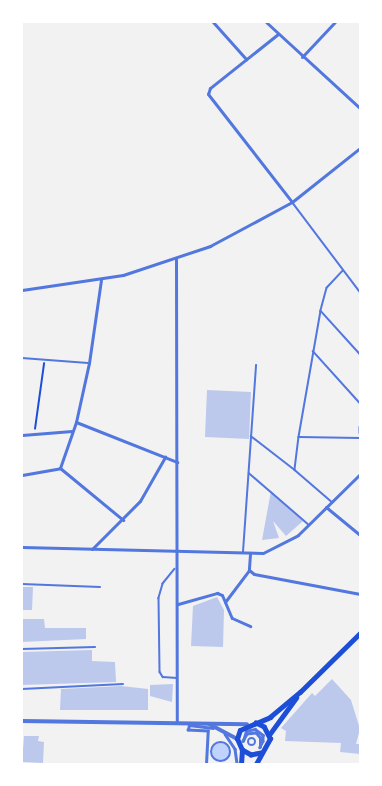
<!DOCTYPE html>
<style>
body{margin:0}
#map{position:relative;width:382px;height:786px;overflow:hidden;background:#f2f2f2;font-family:"Work Sans",sans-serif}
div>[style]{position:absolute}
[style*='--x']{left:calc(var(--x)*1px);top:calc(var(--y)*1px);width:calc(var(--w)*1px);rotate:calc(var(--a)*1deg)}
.water>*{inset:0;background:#bfd3fe}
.round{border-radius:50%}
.building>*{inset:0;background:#bdc9ec}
.path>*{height:1.5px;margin:-0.75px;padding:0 0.75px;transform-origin:0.75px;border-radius:0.75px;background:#1d4ed8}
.service>*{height:1.5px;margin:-0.75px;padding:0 0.75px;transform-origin:0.75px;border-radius:0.75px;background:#5277de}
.pedestrian>*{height:2.5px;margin:-1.25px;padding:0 1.25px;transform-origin:1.25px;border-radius:1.25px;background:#5277de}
.pedestrian>.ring{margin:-1.25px;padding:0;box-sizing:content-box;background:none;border:2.5px solid #5277de;border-radius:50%}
.minor>*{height:3px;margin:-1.5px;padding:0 1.5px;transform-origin:1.5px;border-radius:1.5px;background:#5277de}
.tertiary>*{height:4px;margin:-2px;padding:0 2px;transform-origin:2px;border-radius:2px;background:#5277de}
.secondary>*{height:4.5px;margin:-2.25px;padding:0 2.25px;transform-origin:2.25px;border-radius:2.25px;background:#1d4ed8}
span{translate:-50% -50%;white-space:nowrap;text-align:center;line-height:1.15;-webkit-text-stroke:3.5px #fff;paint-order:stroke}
.frame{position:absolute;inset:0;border:23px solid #fff;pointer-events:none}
</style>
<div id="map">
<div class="water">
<i class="round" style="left:211px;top:742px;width:20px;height:20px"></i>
</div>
<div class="building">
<i style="clip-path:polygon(207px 390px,251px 392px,249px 439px,205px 437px)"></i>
<i style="clip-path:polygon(271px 491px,303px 521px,286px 536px,273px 521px,279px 538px,262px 540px)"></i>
<i style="clip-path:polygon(22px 587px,33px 587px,32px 610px,22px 610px)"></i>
<i style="clip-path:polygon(217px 597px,224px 610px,223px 647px,191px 646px,193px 606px)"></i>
<i style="clip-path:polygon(23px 619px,44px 619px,45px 628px,86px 628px,86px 639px,22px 642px)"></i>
<i style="clip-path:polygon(92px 650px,92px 661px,115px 662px,116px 682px,22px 685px,22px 652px)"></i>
<i style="clip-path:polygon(332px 679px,351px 700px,360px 729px,356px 744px,360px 744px,360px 754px,340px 752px,341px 743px,285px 741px,286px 731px,281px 728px,312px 693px,315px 696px)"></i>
<i style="clip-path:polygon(173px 684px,172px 702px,150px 696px,150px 685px)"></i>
<i style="clip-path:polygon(121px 686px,148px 689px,148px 710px,60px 710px,61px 689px)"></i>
<i style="clip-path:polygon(24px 736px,39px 736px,38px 741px,44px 742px,43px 763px,22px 762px)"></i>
</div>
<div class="path">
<i style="--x:35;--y:429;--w:66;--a:-82.1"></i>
</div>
<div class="service">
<i style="--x:293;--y:203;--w:111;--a:53"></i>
<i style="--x:343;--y:271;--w:23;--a:133"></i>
<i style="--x:327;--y:288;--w:24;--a:105"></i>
<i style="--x:321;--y:311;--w:128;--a:99.9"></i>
<i style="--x:299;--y:437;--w:61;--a:0.9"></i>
<i style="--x:321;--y:311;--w:58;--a:47.8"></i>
<i style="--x:313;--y:351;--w:70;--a:47.9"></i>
<i style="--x:22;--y:358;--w:66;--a:4.3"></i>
<i style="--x:360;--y:427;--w:6;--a:90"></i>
<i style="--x:251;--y:436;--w:56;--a:37.7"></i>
<i style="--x:299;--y:437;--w:33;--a:97"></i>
<i style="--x:295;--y:470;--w:49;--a:40.9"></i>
<i style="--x:249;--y:473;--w:78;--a:40.8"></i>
<i style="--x:243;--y:552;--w:187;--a:-86"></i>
<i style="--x:175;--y:569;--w:19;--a:129"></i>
<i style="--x:163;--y:584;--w:15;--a:106"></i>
<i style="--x:159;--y:598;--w:74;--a:89.2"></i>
<i style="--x:160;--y:672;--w:6;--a:59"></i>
<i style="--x:163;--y:677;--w:14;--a:4"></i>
<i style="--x:22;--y:584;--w:78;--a:2.2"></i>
<i style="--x:22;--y:649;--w:73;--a:-1.6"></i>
<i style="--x:22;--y:689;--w:101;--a:-2.8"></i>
</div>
<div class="pedestrian">
<i style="--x:255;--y:729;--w:10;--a:37"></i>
<i style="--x:263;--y:735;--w:6;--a:90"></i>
<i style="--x:263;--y:741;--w:7;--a:117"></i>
<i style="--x:260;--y:747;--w:9;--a:-90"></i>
<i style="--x:260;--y:738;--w:6;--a:-129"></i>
<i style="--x:256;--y:733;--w:9;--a:174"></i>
<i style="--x:247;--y:734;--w:8;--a:120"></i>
<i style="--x:243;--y:741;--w:10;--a:-73"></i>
<i style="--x:246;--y:731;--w:9;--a:-13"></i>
<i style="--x:225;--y:734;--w:18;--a:56"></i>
<i style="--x:235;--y:749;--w:15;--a:82"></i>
<i class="ring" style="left:248px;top:738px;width:5.5px;height:5.5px"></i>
<i class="ring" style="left:211px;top:742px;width:17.5px;height:17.5px"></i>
<i style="--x:206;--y:764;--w:33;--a:-87"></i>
<i style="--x:208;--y:731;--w:20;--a:-177"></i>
<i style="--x:188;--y:730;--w:5;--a:-79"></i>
<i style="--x:189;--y:725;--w:24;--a:7"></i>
</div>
<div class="minor">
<i style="--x:213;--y:22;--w:50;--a:48.3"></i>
<i style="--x:266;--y:22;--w:127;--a:42.5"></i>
<i style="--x:278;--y:34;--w:87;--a:141.5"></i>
<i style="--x:210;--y:88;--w:6;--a:108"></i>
<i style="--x:208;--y:94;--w:137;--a:52.1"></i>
<i style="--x:302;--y:57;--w:48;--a:-46.7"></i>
<i style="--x:176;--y:259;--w:464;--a:89.9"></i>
<i style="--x:22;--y:290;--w:102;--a:-8.4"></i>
<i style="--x:123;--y:275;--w:92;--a:-18.4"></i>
<i style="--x:210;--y:246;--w:93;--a:-28.2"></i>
<i style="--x:292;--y:202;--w:87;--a:-38.5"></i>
<i style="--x:76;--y:422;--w:109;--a:21.6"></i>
<i style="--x:22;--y:435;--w:50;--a:-4.6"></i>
<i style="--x:60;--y:468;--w:49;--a:-70.8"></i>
<i style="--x:76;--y:422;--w:60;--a:-77.6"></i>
<i style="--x:89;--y:363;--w:84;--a:-81.8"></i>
<i style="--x:22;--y:475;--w:39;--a:-10"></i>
<i style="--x:60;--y:468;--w:82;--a:39.5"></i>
<i style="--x:326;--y:507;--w:44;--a:39.5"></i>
<i style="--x:22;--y:547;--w:241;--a:1.4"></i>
<i style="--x:263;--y:553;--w:39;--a:-27"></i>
<i style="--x:298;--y:535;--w:87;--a:-44.5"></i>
<i style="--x:92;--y:549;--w:68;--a:-45"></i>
<i style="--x:140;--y:501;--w:51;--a:-60.4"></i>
<i style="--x:250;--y:554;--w:16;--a:94"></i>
<i style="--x:249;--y:570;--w:6;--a:39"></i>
<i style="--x:254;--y:574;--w:108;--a:10.7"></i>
<i style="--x:225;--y:602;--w:40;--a:-53"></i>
<i style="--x:178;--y:604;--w:41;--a:-15.8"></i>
<i style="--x:217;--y:593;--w:5;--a:22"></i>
<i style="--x:222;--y:595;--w:25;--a:67"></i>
<i style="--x:232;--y:618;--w:20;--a:24"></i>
</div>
<div class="tertiary">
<i style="--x:22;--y:721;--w:225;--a:0.8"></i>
<i style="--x:209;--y:724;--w:32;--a:28"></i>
</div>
<div class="secondary">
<i style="--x:269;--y:735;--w:46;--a:-53.9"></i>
<i style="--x:261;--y:753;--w:10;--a:169"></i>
<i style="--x:251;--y:755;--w:10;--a:-151"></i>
<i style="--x:242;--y:750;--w:12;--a:-114"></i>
<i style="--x:237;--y:739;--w:9;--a:-72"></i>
<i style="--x:240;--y:730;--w:33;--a:-23"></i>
<i style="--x:270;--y:717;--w:39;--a:-40"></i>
<i style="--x:300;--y:692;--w:84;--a:-44.5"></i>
<i style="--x:241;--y:764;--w:14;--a:-86"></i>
<i style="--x:256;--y:764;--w:29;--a:-61"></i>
<i style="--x:270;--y:739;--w:13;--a:-117"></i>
<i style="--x:264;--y:727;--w:9;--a:-153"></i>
</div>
<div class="frame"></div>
</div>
